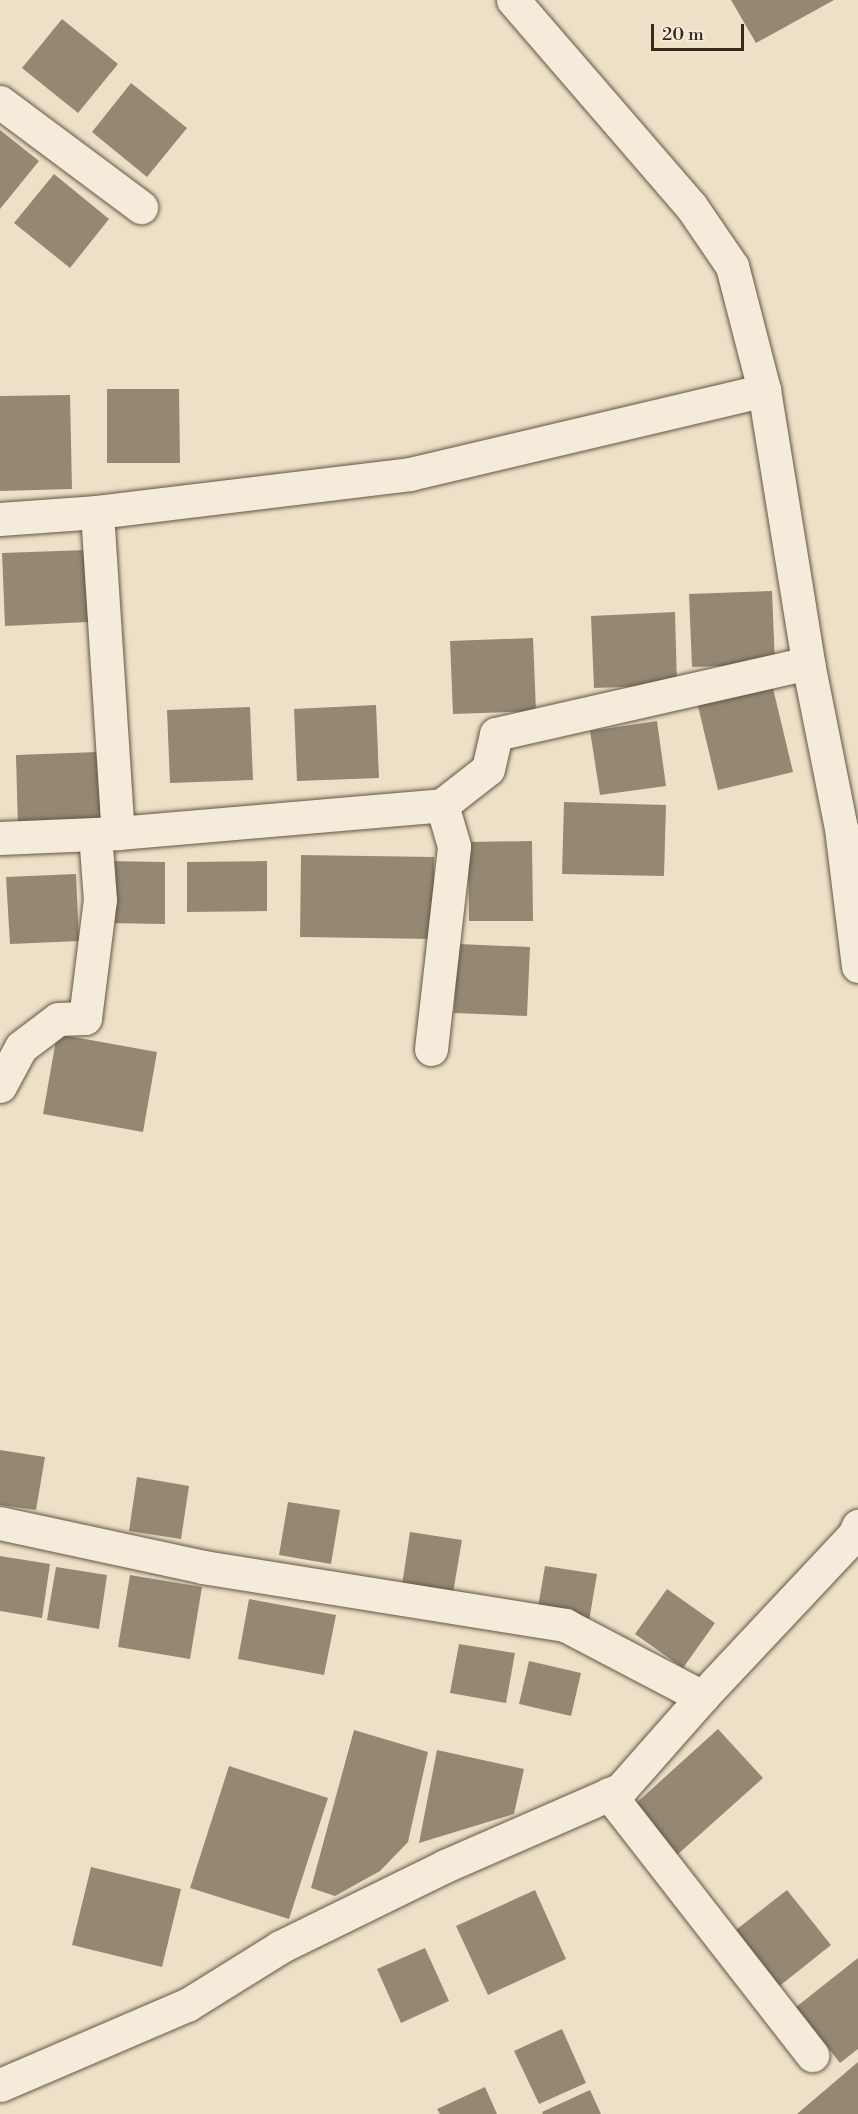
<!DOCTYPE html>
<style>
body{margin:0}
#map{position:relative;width:858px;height:2114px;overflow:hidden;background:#eee0c7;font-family:"Libre Bodoni",serif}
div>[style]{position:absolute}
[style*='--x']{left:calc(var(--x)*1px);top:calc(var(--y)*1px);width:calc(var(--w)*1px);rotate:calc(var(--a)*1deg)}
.building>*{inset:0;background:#958873}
.roads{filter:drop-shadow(0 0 2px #635744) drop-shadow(0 0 2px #635744)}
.minor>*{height:33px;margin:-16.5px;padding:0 16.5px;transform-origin:16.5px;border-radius:16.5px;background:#f4ebdb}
span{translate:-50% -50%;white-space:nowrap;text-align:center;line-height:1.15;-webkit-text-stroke:4.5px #f4ebdb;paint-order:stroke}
.scale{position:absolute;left:651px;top:24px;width:93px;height:27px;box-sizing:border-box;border:3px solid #352919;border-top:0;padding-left:8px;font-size:18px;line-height:21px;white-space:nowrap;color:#352919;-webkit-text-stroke:4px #f4ebdb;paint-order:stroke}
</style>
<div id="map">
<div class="building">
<i style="clip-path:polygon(731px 0,834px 0,756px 43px)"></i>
<i style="clip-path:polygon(62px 19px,118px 64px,78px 113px,22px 68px)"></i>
<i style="clip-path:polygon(131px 83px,187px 128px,147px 177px,92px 132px)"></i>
<i style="clip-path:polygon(0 130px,39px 161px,0 209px)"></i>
<i style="clip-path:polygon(54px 174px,109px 219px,70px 268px,14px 223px)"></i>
<i style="clip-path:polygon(107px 389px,179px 389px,180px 463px,107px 463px)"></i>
<i style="clip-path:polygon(70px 395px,72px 489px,0 491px,0 396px)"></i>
<i style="clip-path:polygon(86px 550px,88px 622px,5px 626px,2px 553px)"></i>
<i style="clip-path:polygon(772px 591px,775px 664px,692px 667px,689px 594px)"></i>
<i style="clip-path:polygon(675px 612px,677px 685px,594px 688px,591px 616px)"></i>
<i style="clip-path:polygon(533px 638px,536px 711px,453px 714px,450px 641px)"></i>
<i style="clip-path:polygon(772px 684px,793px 772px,718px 790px,697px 702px)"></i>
<i style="clip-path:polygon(376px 705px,379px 778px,297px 781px,294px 709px)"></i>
<i style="clip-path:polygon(250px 707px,253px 780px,170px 783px,167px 710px)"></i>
<i style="clip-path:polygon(657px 721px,666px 786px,600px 795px,590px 731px)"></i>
<i style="clip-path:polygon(98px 752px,101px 825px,18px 828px,16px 755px)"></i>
<i style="clip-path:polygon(564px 802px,666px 805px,664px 876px,562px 874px)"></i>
<i style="clip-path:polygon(532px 841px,533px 921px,469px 921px,468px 842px)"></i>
<i style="clip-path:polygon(301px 855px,434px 857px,434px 939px,300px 937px)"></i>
<i style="clip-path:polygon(106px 861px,165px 862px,165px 924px,106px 923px)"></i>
<i style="clip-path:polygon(267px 861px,267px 911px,187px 912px,187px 862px)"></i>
<i style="clip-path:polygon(76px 874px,79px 941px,10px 944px,6px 877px)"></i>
<i style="clip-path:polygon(458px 944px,530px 947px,527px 1016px,454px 1013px)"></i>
<i style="clip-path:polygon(57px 1034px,157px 1052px,143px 1132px,43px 1114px)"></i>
<i style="clip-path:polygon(0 1450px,45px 1457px,36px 1510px,0 1505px)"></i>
<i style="clip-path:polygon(137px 1477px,189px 1486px,181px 1539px,129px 1531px)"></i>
<i style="clip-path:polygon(288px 1502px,340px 1510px,331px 1564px,279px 1555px)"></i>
<i style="clip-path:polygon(410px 1532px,462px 1540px,453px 1593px,402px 1585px)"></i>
<i style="clip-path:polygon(0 1556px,50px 1564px,42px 1618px,0 1611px)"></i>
<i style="clip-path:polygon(545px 1566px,597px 1574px,588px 1627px,536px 1619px)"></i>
<i style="clip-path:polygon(56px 1567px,107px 1575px,99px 1629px,47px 1620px)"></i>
<i style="clip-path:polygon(130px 1575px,202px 1587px,190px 1659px,118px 1647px)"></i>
<i style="clip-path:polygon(667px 1589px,715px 1623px,683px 1668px,635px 1634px)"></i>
<i style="clip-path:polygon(249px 1599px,336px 1615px,324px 1675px,238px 1659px)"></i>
<i style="clip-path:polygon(459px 1644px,515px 1653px,506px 1703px,450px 1693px)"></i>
<i style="clip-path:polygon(529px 1661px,581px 1673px,571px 1716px,519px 1704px)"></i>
<i style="clip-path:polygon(718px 1729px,763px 1778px,677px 1855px,633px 1806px)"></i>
<i style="clip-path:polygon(354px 1730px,428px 1752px,408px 1842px,380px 1871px,335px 1896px,311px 1888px)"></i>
<i style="clip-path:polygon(437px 1750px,524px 1769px,514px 1814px,419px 1843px)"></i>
<i style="clip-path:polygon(229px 1766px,328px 1798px,289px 1919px,190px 1888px)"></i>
<i style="clip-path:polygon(91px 1867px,181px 1889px,162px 1967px,72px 1945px)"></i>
<i style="clip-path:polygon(535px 1890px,566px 1959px,488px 1995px,456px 1926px)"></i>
<i style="clip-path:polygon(787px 1890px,831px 1945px,777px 1988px,732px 1933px)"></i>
<i style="clip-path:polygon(425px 1948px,449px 2001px,401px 2023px,377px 1969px)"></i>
<i style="clip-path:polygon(858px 1958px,858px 2049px,840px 2063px,796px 2007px)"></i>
<i style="clip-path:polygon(562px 2029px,586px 2083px,539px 2104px,514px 2051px)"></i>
<i style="clip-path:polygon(858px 2062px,858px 2114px,797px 2114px)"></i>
<i style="clip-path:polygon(485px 2087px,497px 2114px,440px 2114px,437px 2109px)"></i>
<i style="clip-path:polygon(590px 2090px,601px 2114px,543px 2114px,542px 2112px)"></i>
</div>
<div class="roads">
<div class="minor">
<i style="--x:513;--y:0;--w:272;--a:49.2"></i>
<i style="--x:691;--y:206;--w:73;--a:55.7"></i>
<i style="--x:732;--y:266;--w:128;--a:75.5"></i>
<i style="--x:764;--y:390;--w:277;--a:80.8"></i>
<i style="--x:808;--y:663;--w:168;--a:78.7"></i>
<i style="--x:841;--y:828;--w:139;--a:83"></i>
<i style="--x:0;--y:102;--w:176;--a:36.7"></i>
<i style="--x:97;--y:512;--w:322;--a:86.3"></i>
<i style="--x:0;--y:519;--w:97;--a:-4.1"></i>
<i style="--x:97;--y:512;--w:315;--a:-6.9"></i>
<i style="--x:410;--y:474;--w:364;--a:-13.3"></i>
<i style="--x:0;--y:838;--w:118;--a:-2.4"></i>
<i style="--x:118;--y:833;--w:325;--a:-4.9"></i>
<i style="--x:442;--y:805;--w:58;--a:-38"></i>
<i style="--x:488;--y:769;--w:36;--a:-77"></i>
<i style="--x:496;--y:734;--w:320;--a:-12.8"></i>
<i style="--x:431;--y:1049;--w:204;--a:-83.5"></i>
<i style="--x:454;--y:846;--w:43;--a:-106.3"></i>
<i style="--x:0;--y:1086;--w:44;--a:-61.7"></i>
<i style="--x:21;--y:1047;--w:46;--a:-37.1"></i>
<i style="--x:58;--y:1019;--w:27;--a:-2"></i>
<i style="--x:85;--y:1018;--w:119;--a:-82.8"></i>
<i style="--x:100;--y:900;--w:66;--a:-94.3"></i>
<i style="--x:0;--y:1523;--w:208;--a:12.2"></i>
<i style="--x:203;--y:1567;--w:367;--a:9.1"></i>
<i style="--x:565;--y:1625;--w:155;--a:27.7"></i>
<i style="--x:609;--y:1794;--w:331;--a:52.1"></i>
<i style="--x:0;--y:2085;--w:203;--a:-23.2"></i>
<i style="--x:187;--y:2005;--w:110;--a:-31.9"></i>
<i style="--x:280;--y:1947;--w:184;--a:-26.1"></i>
<i style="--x:445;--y:1866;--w:192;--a:-23.6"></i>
<i style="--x:621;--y:1789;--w:123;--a:-48.6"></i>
<i style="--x:702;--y:1697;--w:222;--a:-46.8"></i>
<i style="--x:854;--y:1535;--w:10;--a:-66"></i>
</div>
</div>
<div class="scale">20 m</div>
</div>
